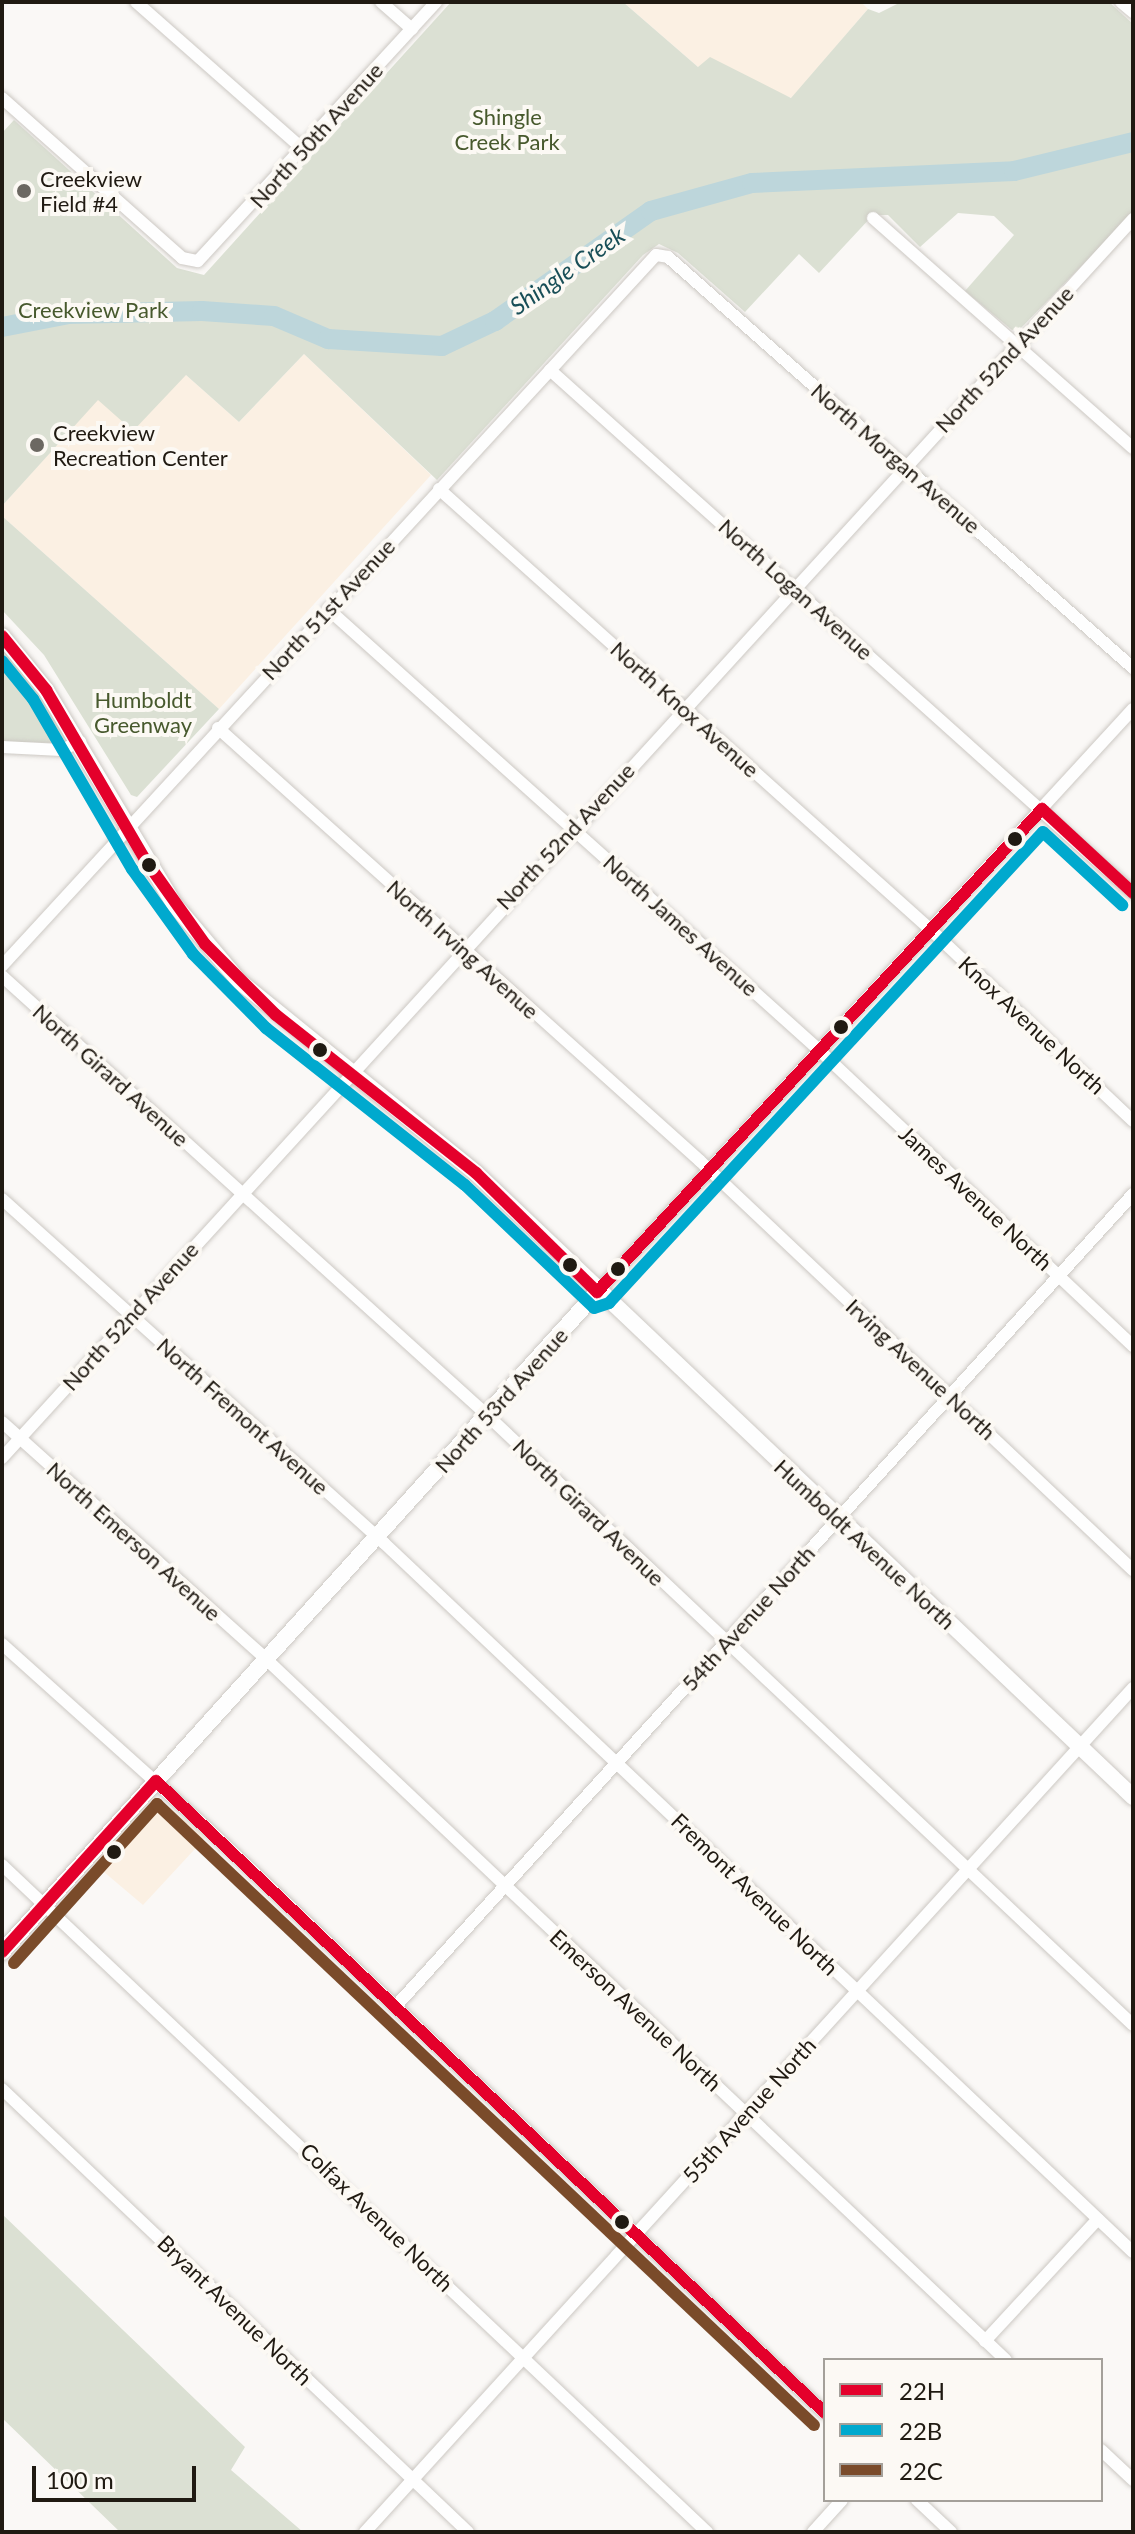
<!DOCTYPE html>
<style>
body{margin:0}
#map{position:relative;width:1135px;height:2534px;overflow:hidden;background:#faf8f6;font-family:Lato,sans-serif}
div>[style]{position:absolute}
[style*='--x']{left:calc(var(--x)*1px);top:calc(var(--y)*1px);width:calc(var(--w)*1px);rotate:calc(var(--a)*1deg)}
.built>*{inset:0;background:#fbf0e3}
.green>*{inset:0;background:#dbe0d3}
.river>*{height:20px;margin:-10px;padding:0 10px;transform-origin:10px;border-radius:10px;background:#bdd6db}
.roads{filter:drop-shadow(0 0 2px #ccc8c3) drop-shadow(0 0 2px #ccc8c3)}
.minor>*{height:12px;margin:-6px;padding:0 6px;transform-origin:6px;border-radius:6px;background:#fefefe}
.tertiary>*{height:16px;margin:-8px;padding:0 8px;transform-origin:8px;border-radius:8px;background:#fefefe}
.bus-1>*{height:12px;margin:-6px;padding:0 6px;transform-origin:6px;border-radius:6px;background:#e4002b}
.bus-2>*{height:12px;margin:-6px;padding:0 6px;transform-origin:6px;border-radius:6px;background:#00a9ce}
.bus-3>*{height:12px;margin:-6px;padding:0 6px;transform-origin:6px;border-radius:6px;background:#7a4b2a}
.dots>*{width:22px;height:22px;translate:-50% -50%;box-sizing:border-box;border:4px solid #fcf9f4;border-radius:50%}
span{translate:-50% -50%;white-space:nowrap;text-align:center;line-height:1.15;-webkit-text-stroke:8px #fcf9f4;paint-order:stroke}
.park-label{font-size:22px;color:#47592d}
.street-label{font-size:22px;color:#201a12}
.poi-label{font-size:22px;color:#201a12}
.left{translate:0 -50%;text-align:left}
.water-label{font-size:24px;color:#184e57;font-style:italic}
.frame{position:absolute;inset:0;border:4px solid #201a12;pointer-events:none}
.legend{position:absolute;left:823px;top:2358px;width:280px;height:144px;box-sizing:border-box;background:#fcf9f4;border:2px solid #a4a09a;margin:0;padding:10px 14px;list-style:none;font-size:24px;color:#201a12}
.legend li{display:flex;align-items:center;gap:16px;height:40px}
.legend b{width:40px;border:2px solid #a4a09a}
.scale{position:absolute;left:32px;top:2466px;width:164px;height:36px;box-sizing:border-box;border:4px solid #201a12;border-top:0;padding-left:10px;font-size:24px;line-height:28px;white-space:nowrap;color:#201a12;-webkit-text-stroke:6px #fcf9f4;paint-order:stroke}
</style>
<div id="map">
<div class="built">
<i style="clip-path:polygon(623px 2px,861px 2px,868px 9px,792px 98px,698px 67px)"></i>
<i style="clip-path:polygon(304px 354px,431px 475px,219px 709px,2px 516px,2px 506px,98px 399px,186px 375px,239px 422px)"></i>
<i style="clip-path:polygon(154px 1795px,206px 1837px,143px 1905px,91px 1861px)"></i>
</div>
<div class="green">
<i style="clip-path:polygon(451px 2px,623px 2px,698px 67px,710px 57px,791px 98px,868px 9px,879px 13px,901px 2px,1109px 2px,1133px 24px,1133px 213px,1020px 329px,1012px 330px,965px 291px,1014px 235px,994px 216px,958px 213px,920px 247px,888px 215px,873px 215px,819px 273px,799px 254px,745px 312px,678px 253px,659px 244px,643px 255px,437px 480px,304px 354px,239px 422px,186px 375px,133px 431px,98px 400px,2px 506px,2px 133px,14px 120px,177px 268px,204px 275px)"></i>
<i style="clip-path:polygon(2px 516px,219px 709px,137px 797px,131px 795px,44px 655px,2px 610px)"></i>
<i style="clip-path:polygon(2px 643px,68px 735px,60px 743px,2px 742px)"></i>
<i style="clip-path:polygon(2px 2214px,245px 2447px,231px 2470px,303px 2532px,120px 2532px,2px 2418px)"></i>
</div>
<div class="river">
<i style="--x:2;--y:327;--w:67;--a:-11.1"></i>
<i style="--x:68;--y:314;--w:134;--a:-1.3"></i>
<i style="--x:202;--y:311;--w:72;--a:4"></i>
<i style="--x:274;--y:316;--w:59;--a:23.1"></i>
<i style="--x:328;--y:339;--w:114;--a:3.5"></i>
<i style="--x:442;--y:346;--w:59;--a:-25.3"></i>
<i style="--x:495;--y:321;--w:191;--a:-35.2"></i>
<i style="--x:651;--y:211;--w:105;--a:-15.5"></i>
<i style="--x:752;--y:183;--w:262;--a:-2.6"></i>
<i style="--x:1014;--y:171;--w:122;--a:-13.7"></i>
</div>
<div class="roads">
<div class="minor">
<i style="--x:136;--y:2;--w:222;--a:41.4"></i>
<i style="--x:381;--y:2;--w:41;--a:41.1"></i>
<i style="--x:1121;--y:2;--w:16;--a:40"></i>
<i style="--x:2;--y:98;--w:241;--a:41.6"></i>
<i style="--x:182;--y:258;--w:16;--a:11"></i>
<i style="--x:198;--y:261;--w:352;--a:-47.4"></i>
<i style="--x:873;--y:218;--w:347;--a:41.5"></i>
<i style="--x:550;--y:370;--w:783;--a:41.89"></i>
<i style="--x:439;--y:489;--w:661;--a:41.87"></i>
<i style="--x:931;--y:930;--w:278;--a:43.4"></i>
<i style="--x:328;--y:609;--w:660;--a:41.93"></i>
<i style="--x:819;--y:1050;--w:432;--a:43.3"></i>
<i style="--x:218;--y:728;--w:648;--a:41.93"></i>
<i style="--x:700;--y:1161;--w:596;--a:43.37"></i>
<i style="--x:2;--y:747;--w:59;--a:2.9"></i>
<i style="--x:61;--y:750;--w:21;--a:-23"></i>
<i style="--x:2;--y:966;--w:966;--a:-47.39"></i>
<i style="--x:656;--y:255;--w:12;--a:9"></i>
<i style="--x:668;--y:257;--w:621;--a:41.47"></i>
<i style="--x:2;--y:976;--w:654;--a:42.15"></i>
<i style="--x:487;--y:1415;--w:888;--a:43.36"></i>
<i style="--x:2;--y:1199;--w:514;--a:42"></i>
<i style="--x:384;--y:1543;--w:1031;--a:43.43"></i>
<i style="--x:597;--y:1292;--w:792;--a:-47.41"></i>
<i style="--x:2;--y:1422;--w:355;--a:41.9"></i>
<i style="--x:266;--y:1659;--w:1019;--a:43.45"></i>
<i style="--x:2;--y:1458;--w:1678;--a:-47.61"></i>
<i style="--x:2;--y:1644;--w:275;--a:41.9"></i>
<i style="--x:207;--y:1828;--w:851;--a:43.43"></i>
<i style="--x:2;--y:1865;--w:971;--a:43.41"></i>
<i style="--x:396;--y:2006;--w:1097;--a:-47.77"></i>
<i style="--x:2;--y:2089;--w:643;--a:43.55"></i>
<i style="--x:985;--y:2341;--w:166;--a:-47.2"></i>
<i style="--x:1101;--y:2450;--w:44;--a:43.2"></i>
<i style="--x:917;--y:2500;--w:47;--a:43.3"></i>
<i style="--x:365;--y:2532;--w:1141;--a:-47.7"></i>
<i style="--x:813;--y:2532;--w:43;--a:-47.8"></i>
</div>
<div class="tertiary">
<i style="--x:2;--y:636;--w:70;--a:50.8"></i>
<i style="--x:46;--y:690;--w:249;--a:59.1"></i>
<i style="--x:174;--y:904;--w:101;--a:49.8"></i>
<i style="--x:239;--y:981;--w:305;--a:39"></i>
<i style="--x:476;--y:1173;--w:906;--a:43.52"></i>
<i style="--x:2;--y:1952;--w:889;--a:-47.96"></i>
</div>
</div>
<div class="bus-1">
<i style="--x:2;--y:636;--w:70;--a:50.8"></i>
<i style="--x:46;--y:690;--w:198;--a:59.7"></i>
<i style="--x:146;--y:861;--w:102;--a:54.6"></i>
<i style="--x:205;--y:944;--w:100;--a:45"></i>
<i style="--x:276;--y:1015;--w:255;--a:38.3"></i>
<i style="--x:476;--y:1173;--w:170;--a:44.5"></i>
<i style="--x:597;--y:1292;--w:657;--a:-47.34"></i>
<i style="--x:1042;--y:809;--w:124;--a:42.7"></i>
<i style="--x:2;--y:1952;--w:230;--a:-48"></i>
<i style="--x:156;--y:1781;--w:920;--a:43.37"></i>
</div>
<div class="bus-2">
<i style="--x:2;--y:661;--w:49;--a:50.8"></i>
<i style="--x:33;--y:699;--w:197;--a:59.8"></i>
<i style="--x:132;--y:869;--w:105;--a:54.3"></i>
<i style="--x:193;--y:954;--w:104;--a:45.4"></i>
<i style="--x:266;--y:1028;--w:253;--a:38.3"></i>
<i style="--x:465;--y:1185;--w:178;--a:43.6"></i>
<i style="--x:594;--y:1308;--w:16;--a:-18"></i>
<i style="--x:609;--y:1303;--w:640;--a:-47.34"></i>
<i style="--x:1043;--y:832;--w:108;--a:42.7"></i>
</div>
<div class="bus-3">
<i style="--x:14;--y:1963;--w:214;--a:-48"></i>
<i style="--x:157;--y:1804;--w:904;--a:43.39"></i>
</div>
<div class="dots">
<i style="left:24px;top:191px;background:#6c6862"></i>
<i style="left:37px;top:445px;background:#6c6862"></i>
<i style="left:1015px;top:839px;background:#201a12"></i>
<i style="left:149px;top:865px;background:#201a12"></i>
<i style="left:841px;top:1027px;background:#201a12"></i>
<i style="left:320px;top:1050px;background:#201a12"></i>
<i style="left:570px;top:1265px;background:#201a12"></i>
<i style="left:618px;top:1269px;background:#201a12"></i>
<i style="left:114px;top:1852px;background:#201a12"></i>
<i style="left:622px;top:2222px;background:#201a12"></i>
</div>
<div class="park-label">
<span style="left:507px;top:129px">Shingle<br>Creek Park</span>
<span style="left:93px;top:310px">Creekview Park</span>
<span style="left:143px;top:712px">Humboldt<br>Greenway</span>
</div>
<div class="street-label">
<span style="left:316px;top:135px;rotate:-48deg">North 50th Avenue</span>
<span style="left:1004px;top:359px;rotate:-47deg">North 52nd Avenue</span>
<span style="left:896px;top:458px;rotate:41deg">North Morgan Avenue</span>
<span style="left:796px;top:589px;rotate:42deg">North Logan Avenue</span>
<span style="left:328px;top:609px;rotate:-47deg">North 51st Avenue</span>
<span style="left:685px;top:709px;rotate:42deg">North Knox Avenue</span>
<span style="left:565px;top:836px;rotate:-47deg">North 52nd Avenue</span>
<span style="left:681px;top:925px;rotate:42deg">North James Avenue</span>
<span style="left:463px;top:949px;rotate:42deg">North Irving Avenue</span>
<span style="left:1032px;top:1025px;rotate:43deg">Knox Avenue North</span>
<span style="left:111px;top:1075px;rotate:42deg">North Girard Avenue</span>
<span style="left:976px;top:1198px;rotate:43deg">James Avenue North</span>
<span style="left:130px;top:1316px;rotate:-48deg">North 52nd Avenue</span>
<span style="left:921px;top:1369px;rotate:43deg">Irving Avenue North</span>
<span style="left:501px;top:1400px;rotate:-48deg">North 53rd Avenue</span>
<span style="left:243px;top:1416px;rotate:42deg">North Fremont Avenue</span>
<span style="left:589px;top:1512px;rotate:44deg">North Girard Avenue</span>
<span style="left:134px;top:1541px;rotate:42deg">North Emerson Avenue</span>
<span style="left:865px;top:1544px;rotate:43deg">Humboldt Avenue North</span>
<span style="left:748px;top:1618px;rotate:-48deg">54th Avenue North</span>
<span style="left:755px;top:1894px;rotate:44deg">Fremont Avenue North</span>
<span style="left:636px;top:2010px;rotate:43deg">Emerson Avenue North</span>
<span style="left:749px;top:2110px;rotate:-48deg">55th Avenue North</span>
<span style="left:377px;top:2217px;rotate:44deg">Colfax Avenue North</span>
<span style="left:235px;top:2310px;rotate:44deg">Bryant Avenue North</span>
</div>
<div class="poi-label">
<span class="left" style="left:40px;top:191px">Creekview<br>Field #4</span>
<span class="left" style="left:53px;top:445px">Creekview<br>Recreation Center</span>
</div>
<div class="water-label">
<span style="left:567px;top:270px;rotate:-35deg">Shingle Creek</span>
</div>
<div class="frame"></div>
<ul class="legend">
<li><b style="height:10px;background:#e4002b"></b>22H</li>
<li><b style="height:10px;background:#00a9ce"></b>22B</li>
<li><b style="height:10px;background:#7a4b2a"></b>22C</li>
</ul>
<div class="scale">100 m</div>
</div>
